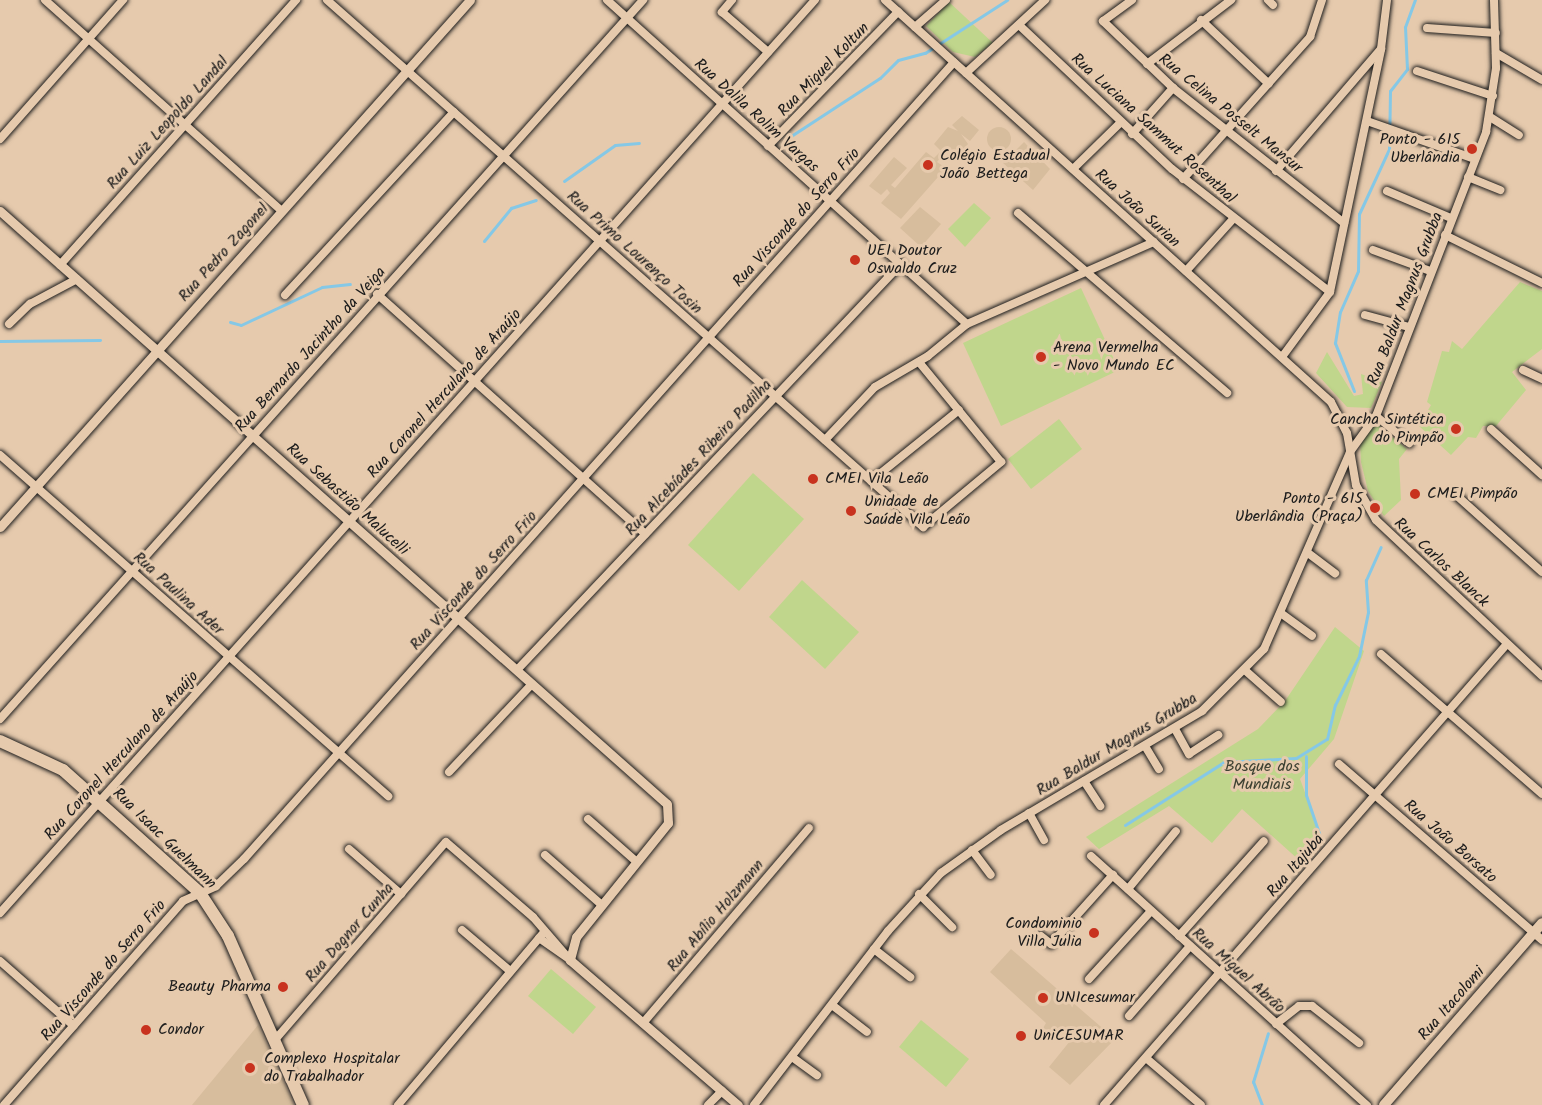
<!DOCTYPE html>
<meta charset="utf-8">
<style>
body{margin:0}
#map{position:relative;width:1542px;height:1105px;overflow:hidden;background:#e6caad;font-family:Kalam,sans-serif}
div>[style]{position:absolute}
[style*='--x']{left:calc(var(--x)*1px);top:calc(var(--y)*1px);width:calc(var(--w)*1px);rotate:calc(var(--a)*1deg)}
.built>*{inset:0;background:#d7bd9d}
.round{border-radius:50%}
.green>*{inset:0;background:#c0d68c}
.stream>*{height:3px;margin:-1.5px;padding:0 1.5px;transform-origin:1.5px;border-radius:1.5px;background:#85c8e6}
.roads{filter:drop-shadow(0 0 2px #1c1c1c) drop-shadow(0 0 2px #1c1c1c)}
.minor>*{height:8px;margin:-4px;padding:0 4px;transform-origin:4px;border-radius:4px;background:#e6caad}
.tertiary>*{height:9px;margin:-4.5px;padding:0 4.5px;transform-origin:4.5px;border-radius:4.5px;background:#e6caad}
.secondary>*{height:10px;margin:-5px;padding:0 5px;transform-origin:5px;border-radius:5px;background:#e6caad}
.primary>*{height:12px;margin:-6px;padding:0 6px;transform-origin:6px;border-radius:6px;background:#e6caad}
.dots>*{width:16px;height:16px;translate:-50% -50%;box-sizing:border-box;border:3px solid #e6caad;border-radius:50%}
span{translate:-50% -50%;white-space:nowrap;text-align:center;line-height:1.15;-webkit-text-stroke:6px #e6caad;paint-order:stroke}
.street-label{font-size:16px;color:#1c1c1c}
.poi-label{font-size:16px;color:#1c1c1c}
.right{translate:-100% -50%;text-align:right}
.left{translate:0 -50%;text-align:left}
.park-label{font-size:16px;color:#3d4132}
</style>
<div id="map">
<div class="built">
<i style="clip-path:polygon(962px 116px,979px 130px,970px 141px,961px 134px,968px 144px,954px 160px,944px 153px,937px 162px,946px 168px,901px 219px,881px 203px,890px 193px,887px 189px,881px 195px,869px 186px,894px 157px,907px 168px,891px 185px,895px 188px,926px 152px,934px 158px,941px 151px,934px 144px,948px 127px,958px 131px,952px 125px)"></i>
<i class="round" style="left:987px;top:127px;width:24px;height:24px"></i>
<i style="clip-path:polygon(1024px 142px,1050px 169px,1033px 190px,1003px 163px)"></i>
<i style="clip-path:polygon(920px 207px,941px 224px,921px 247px,900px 228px)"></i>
<i style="clip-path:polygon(1011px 949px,1115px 1039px,1070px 1085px,1049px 1067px,1070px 1041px,1061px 1032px,1055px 1040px,1042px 1030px,1046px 1023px,990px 972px)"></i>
<i style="clip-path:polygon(258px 1025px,294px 1105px,192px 1105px,206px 1088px)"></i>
</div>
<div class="green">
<i style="clip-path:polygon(949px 2px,993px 43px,975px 57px,953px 52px,926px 26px)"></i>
<i style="clip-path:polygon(974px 203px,991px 218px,965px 247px,948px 229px)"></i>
<i style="clip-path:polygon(1520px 282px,1542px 291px,1542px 349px,1512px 372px,1526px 390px,1496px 426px,1483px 426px,1476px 438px,1468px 437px,1451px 455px,1419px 426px,1431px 405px,1427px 402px,1442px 351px,1449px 352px,1452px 341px,1462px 349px)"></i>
<i style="clip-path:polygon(1081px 288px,1119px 370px,1001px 426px,963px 343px)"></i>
<i style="clip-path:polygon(1327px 352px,1354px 396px,1363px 394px,1361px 374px,1382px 382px,1371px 408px,1347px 407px,1316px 373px)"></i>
<i style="clip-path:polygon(1059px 419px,1082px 449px,1031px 489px,1008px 459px)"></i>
<i style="clip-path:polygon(1375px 422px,1407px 449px,1399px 459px,1401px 500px,1384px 516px,1368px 491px,1361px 462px,1360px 442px)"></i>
<i style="clip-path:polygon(753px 473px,804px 519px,739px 591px,688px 545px)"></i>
<i style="clip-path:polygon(802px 580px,859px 632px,825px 669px,769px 617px)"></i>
<i style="clip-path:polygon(1335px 627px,1364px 651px,1334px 739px,1300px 779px,1321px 836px,1300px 861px,1242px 809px,1212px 843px,1169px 806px,1099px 849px,1086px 837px,1258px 729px,1285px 701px)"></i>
<i style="clip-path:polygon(551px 969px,596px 1007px,573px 1034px,528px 996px)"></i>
<i style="clip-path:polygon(921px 1020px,969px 1059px,946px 1087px,899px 1047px)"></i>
</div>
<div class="stream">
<i style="--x:791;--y:136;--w:106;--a:-33.1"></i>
<i style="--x:880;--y:78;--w:25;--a:-45"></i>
<i style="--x:898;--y:60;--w:28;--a:-15"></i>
<i style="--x:925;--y:53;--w:98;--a:-32.9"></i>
<i style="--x:564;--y:181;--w:62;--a:-35.2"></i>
<i style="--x:615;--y:145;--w:24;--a:-5"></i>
<i style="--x:484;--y:241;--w:43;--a:-50.7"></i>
<i style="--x:511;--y:208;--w:26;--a:-18"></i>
<i style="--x:230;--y:322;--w:11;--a:15"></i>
<i style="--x:241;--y:325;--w:89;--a:-25.1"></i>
<i style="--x:322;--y:287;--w:28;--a:-6"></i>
<i style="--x:0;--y:341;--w:100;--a:-0.6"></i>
<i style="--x:1354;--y:391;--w:52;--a:-111.6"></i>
<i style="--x:1335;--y:343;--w:31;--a:-81"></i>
<i style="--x:1340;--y:312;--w:45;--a:-66.3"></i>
<i style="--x:1358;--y:271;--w:57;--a:-89"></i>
<i style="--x:1359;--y:214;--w:72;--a:-65.2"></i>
<i style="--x:1389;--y:149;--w:58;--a:-89"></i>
<i style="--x:1390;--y:91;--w:28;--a:-52"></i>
<i style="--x:1407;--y:69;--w:42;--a:-92.7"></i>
<i style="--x:1405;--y:27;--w:29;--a:-70"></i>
<i style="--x:1306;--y:756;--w:39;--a:90"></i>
<i style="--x:1306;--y:795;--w:46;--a:71.2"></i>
<i style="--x:1125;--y:825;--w:117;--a:-32.5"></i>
<i style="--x:1224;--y:762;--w:72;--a:-3.2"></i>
<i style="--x:1296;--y:758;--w:36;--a:-32"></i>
<i style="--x:1327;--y:739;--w:35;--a:-77"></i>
<i style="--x:1335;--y:705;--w:55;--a:-63.9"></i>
<i style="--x:1359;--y:656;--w:45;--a:-78.4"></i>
<i style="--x:1368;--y:612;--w:32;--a:-94"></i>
<i style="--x:1366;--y:580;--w:36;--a:-66"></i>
<i style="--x:1262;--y:1105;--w:25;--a:-111"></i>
<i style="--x:1253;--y:1082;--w:51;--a:-73"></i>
</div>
<div class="roads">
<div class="minor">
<i style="--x:45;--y:0;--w:317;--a:41.7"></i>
<i style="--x:327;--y:0;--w:796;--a:41.48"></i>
<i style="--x:923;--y:527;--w:102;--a:-39.8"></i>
<i style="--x:1001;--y:462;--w:129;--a:-129.4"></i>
<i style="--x:607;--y:0;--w:484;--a:42"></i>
<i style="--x:732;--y:0;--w:16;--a:130"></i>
<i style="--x:722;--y:12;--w:61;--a:41"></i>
<i style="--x:885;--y:0;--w:600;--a:42.03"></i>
<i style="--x:1331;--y:402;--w:35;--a:63"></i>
<i style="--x:1347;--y:433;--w:53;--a:80.2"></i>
<i style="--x:1356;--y:485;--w:40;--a:60.3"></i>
<i style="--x:1376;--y:520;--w:228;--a:43.2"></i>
<i style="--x:1132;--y:0;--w:36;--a:144"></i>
<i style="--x:1103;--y:21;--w:97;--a:43.7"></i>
<i style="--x:1173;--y:88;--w:218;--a:38.3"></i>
<i style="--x:1268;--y:0;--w:7;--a:45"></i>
<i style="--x:1201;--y:20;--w:93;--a:43.3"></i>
<i style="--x:1019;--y:25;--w:210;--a:43.3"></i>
<i style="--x:1172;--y:169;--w:200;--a:37.9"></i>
<i style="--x:915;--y:27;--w:41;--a:-41.1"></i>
<i style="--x:1427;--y:28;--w:69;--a:4.1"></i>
<i style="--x:1496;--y:53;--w:53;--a:30.4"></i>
<i style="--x:1147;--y:64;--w:106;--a:-37.3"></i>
<i style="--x:1417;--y:71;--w:80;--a:18.2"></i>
<i style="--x:966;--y:73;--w:108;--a:-42.7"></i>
<i style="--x:1490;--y:117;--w:34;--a:32"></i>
<i style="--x:1367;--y:121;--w:114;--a:19.4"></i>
<i style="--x:1132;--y:134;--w:62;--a:-48.3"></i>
<i style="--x:0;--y:139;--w:186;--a:-48.5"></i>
<i style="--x:768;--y:146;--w:187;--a:-45.9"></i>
<i style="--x:1073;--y:169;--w:66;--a:-44.4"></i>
<i style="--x:1276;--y:171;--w:161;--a:-49.3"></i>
<i style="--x:1381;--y:49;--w:49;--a:-83"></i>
<i style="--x:1468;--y:177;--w:35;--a:22"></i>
<i style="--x:1183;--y:179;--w:191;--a:-48.2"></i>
<i style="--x:1310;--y:37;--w:39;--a:-72"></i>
<i style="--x:1387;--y:191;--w:69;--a:22.9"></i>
<i style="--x:1018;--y:213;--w:276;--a:40.7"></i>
<i style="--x:1445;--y:235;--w:108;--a:26.3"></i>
<i style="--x:1373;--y:250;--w:61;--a:20.2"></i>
<i style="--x:60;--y:265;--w:355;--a:-48.3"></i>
<i style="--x:1186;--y:271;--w:70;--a:-47.9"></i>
<i style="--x:377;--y:294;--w:360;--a:41.8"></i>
<i style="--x:285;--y:295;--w:249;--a:-47.3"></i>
<i style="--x:1365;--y:315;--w:46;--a:15.3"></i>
<i style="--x:9;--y:324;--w:29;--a:-44"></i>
<i style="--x:30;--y:304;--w:53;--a:-28"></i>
<i style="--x:1282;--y:357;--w:81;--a:-53.6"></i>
<i style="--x:1330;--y:292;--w:248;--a:-78.1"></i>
<i style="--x:1523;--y:370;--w:21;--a:25"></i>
<i style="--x:1376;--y:416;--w:43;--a:39.3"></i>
<i style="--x:1491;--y:429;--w:69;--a:42"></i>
<i style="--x:825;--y:440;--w:73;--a:-46.7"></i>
<i style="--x:875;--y:387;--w:61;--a:-30.3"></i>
<i style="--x:928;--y:356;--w:50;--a:-39.4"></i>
<i style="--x:967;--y:324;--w:204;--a:-23.7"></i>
<i style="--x:0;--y:455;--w:517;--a:41.31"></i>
<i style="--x:871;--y:481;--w:113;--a:-38.9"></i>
<i style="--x:1456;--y:495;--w:115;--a:41.8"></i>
<i style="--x:1308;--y:553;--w:34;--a:37"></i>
<i style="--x:1282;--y:614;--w:37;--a:36"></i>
<i style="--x:1381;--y:654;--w:213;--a:41"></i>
<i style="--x:517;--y:670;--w:557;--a:-46.6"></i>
<i style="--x:1247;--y:672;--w:45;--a:41.4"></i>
<i style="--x:0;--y:719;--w:965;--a:-48.19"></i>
<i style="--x:1175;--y:729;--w:29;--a:61"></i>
<i style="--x:1189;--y:754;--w:35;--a:-33"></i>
<i style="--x:1145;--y:746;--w:27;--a:59"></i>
<i style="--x:1339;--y:764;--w:269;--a:40.9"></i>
<i style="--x:449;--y:772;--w:121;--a:-46.7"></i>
<i style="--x:1084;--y:781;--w:30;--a:57"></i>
<i style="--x:1029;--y:813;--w:31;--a:61"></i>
<i style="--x:588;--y:819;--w:65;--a:41.3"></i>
<i style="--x:349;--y:849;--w:69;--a:40.9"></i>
<i style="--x:972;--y:850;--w:31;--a:53"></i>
<i style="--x:545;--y:855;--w:76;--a:41.3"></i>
<i style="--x:1091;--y:856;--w:372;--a:42.1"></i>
<i style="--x:1128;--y:889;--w:75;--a:-50.4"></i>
<i style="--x:919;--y:894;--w:47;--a:45"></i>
<i style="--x:0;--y:913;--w:1224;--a:-48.25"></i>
<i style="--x:462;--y:930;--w:63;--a:40.5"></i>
<i style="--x:1041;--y:936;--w:13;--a:39"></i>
<i style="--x:1051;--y:944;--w:93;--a:-48.1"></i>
<i style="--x:1179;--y:936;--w:127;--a:-48.2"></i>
<i style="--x:539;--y:938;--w:38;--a:35"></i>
<i style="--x:874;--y:949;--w:46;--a:37.9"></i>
<i style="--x:0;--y:961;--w:98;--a:41.3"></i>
<i style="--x:1089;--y:979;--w:92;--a:-47.6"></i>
<i style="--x:832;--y:1005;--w:44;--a:37.6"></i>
<i style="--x:1129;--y:1016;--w:93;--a:-48.9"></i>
<i style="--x:643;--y:1023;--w:256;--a:-49.6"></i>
<i style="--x:1276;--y:1024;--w:29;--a:-38"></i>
<i style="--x:1299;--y:1006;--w:13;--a:0"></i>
<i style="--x:1312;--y:1006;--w:60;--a:38.2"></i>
<i style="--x:274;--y:1041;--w:263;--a:-49.2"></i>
<i style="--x:446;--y:842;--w:115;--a:40.8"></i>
<i style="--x:533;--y:917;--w:57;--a:49.3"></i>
<i style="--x:792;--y:1057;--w:31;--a:36"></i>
<i style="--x:1146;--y:1058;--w:72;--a:40.5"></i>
<i style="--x:4;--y:1105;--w:271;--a:-48.7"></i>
<i style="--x:183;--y:901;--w:36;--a:-24"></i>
<i style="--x:216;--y:886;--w:39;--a:-44"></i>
<i style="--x:244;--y:859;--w:1067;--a:-48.3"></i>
<i style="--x:398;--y:1105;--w:226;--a:-49.8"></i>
<i style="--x:708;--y:1105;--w:20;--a:-45"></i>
<i style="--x:754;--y:1105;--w:220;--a:-52.4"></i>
<i style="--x:888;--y:931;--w:79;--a:-47.6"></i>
<i style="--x:941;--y:873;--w:74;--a:-35.6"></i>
<i style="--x:1001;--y:830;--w:234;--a:-30.6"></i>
<i style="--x:1202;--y:711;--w:88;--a:-45"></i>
<i style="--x:1264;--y:649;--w:215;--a:-66.4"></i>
<i style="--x:1350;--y:452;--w:44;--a:-54.2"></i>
<i style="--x:1376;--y:416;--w:305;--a:-68.8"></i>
<i style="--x:1486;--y:132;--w:65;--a:-81.1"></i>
<i style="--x:1496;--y:68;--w:68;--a:-91.7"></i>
<i style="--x:1104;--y:1105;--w:612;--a:-48.84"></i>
</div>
<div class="tertiary">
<i style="--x:0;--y:211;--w:892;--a:41.64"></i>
<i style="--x:667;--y:804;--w:19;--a:87"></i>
<i style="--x:668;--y:823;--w:146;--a:128.9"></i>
<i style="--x:576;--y:937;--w:24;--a:105"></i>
<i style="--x:570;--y:960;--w:222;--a:40.8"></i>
<i style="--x:0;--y:527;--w:706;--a:-48.27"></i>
</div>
<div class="secondary">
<i style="--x:1384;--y:1105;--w:241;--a:-49"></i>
</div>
<div class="primary">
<i style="--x:0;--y:741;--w:69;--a:24.7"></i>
<i style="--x:63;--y:770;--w:184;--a:41.9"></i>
<i style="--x:200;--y:893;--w:51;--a:56.9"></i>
<i style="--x:228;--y:936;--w:185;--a:66.1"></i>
</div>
</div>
<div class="dots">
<i style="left:1472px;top:149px;background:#c8321e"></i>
<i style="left:928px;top:165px;background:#c8321e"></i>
<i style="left:855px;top:260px;background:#c8321e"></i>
<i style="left:1041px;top:357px;background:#c8321e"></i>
<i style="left:1456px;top:429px;background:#c8321e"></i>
<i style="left:813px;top:479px;background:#c8321e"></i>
<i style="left:1415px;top:494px;background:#c8321e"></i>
<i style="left:1375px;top:508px;background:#c8321e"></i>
<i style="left:851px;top:511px;background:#c8321e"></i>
<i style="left:1094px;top:933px;background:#c8321e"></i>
<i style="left:283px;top:987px;background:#c8321e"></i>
<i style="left:1043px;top:998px;background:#c8321e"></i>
<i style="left:146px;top:1030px;background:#c8321e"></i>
<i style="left:1021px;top:1036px;background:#c8321e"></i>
<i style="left:250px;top:1068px;background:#c8321e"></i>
</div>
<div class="street-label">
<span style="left:824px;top:70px;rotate:-46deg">Rua Miguel Koltun</span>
<span style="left:1230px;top:114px;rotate:39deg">Rua Celina Posselt Mansur</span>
<span style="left:756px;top:116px;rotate:42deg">Rua Dalila Rolim Vargas</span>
<span style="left:168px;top:123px;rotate:-48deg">Rua Luiz Leopoldo Landal</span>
<span style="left:1153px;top:129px;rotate:42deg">Rua Luciana Sammut Rosenthal</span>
<span style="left:1137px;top:209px;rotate:42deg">Rua João Surian</span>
<span style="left:797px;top:218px;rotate:-48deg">Rua Visconde do Serro Frio</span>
<span style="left:224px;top:253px;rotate:-48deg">Rua Pedro Zagonel</span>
<span style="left:634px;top:253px;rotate:42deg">Rua Primo Lourenço Tosin</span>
<span style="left:1406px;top:299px;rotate:-69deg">Rua Baldur Magnus Grubba</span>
<span style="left:311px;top:350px;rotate:-48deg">Rua Bernardo Jacintho da Veiga</span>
<span style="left:445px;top:394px;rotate:-48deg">Rua Coronel Herculano de Araújo</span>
<span style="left:699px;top:458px;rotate:-47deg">Rua Alcebíades Ribeiro Padilha</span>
<span style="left:347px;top:500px;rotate:42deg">Rua Sebastião Malucelli</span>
<span style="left:1441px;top:563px;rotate:43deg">Rua Carlos Blanck</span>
<span style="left:474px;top:581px;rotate:-48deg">Rua Visconde do Serro Frio</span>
<span style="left:178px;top:594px;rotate:42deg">Rua Paulina Ader</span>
<span style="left:1117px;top:745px;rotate:-31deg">Rua Baldur Magnus Grubba</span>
<span style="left:122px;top:756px;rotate:-48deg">Rua Coronel Herculano de Araújo</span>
<span style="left:164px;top:839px;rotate:44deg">Rua Isaac Guelmann</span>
<span style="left:1450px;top:842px;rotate:41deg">Rua João Borsato</span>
<span style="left:1296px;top:866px;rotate:-49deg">Rua Itajubá</span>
<span style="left:716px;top:916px;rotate:-50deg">Rua Abílio Holzmann</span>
<span style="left:350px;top:933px;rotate:-49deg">Rua Dognor Cunha</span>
<span style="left:104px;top:971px;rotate:-49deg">Rua Visconde do Serro Frio</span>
<span style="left:1238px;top:971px;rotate:42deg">Rua Miguel Abrão</span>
<span style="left:1452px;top:1004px;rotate:-49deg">Rua Itacolomi</span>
</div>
<div class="poi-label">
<span class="right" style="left:1460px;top:149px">Ponto - 615<br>Uberlândia</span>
<span class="left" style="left:940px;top:165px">Colégio Estadual<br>João Bettega</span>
<span class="left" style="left:867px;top:260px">UEI Doutor<br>Oswaldo Cruz</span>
<span class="left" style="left:1053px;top:357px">Arena Vermelha<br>- Novo Mundo EC</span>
<span class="right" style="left:1444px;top:429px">Cancha Sintética<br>do Pimpão</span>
<span class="left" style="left:825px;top:479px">CMEI Vila Leão</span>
<span class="left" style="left:1427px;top:494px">CMEI Pimpão</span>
<span class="right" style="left:1363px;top:508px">Ponto - 615<br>Uberlândia (Praça)</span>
<span class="left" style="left:864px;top:511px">Unidade de<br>Saúde Vila Leão</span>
<span class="right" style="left:1082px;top:933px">Condominio<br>Villa Julia</span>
<span class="right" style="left:271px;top:987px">Beauty Pharma</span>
<span class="left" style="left:1055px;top:998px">UNIcesumar</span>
<span class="left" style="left:158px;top:1030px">Condor</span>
<span class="left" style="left:1033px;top:1036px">UniCESUMAR</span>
<span class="left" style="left:264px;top:1068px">Complexo Hospitalar<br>do Trabalhador</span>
</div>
<div class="park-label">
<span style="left:1262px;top:776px">Bosque dos<br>Mundiais</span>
</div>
</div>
